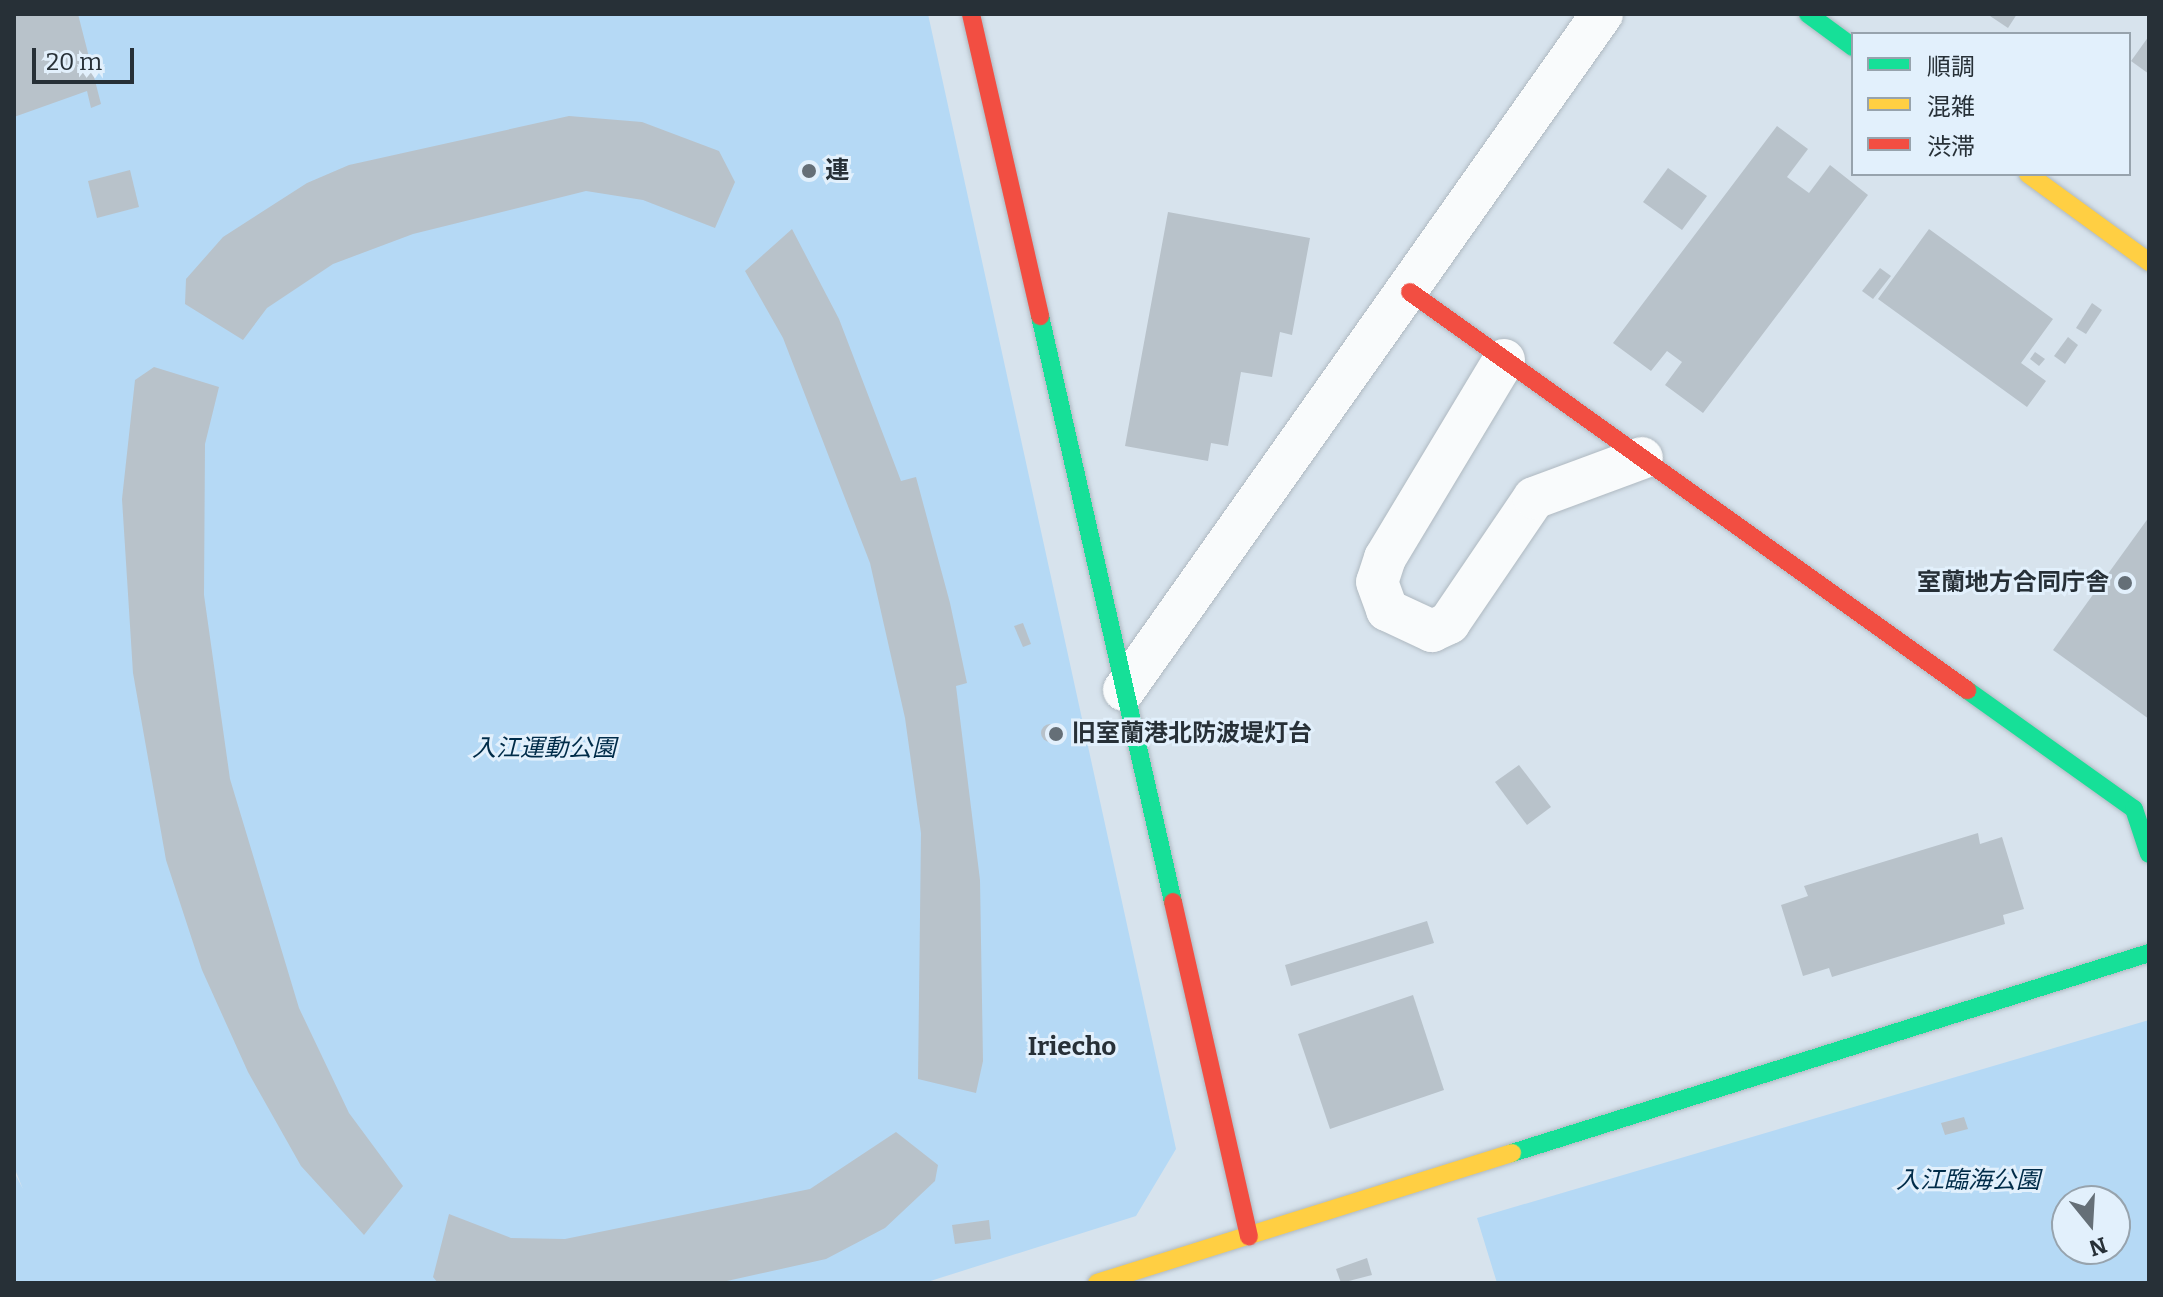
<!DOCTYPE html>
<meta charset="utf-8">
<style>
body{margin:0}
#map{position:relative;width:2163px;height:1297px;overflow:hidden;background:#d7e3ed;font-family:Bitter,"Noto Sans JP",serif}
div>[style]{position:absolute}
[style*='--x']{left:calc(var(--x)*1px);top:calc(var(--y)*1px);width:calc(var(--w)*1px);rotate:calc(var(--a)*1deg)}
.green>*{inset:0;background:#b5d9f5}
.building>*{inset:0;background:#b8c2ca}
.round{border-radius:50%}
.roads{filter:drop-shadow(0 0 2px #afb9c1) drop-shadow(0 0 2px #afb9c1)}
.street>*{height:42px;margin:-21px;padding:0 21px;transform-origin:21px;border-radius:21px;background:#f9fbfc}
.fast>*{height:18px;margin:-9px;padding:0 9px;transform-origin:9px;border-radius:9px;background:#16e098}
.slow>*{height:18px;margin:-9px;padding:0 9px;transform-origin:9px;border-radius:9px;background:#ffcf43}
.jam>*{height:18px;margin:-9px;padding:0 9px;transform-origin:9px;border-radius:9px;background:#f24e42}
.dots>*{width:22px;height:22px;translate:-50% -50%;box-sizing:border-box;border:4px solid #e2f0fc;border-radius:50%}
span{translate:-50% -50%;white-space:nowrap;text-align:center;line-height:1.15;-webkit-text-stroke:6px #e2f0fc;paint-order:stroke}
.poi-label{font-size:24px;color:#273037;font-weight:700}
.left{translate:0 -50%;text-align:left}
.right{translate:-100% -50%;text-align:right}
.park-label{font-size:24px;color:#002c49;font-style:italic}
.neighbourhood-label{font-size:26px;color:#273037;font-weight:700}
.frame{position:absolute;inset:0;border:16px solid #273037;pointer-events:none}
.legend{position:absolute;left:1851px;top:32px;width:280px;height:144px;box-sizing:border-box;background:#e2f0fc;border:2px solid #97a3ad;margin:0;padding:10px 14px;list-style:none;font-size:24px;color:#273037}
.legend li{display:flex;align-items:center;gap:16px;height:40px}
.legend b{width:40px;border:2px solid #97a3ad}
.north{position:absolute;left:2051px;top:1185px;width:80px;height:80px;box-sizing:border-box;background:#e2f0fc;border:2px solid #97a3ad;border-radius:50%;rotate:162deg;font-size:22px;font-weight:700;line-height:32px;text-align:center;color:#273037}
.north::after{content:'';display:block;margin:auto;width:28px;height:36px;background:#656f77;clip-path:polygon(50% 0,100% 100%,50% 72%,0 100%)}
.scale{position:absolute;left:32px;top:48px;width:102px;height:36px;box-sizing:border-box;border:4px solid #273037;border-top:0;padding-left:10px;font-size:24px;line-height:28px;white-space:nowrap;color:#273037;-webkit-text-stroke:6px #e2f0fc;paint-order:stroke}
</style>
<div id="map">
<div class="green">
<i style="clip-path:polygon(14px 14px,928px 14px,1176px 1149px,1136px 1216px,924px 1283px,14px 1283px,14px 1172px,23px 1189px,14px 1167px)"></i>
<i style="clip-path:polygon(evenodd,2149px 1020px,2149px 1283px,1497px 1283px,1477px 1218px,2149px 1020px,2067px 1201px,2115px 1201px,2115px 1249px,2067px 1249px,2067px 1201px)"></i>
</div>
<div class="building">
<i style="clip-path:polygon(14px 14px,78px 14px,101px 104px,91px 108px,87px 91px,14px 117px)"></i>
<i style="clip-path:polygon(1987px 14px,2017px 14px,2008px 28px)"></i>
<i style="clip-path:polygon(2149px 36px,2149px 74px,2131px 61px)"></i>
<i style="clip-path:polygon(569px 116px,642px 122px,719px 151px,735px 182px,715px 228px,643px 200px,586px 191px,413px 234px,333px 264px,267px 308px,243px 340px,185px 304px,186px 279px,223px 237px,307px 183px,349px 165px)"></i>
<i style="clip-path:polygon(1777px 126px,1808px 149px,1787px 177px,1809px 193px,1830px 165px,1868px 195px,1703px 413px,1665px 385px,1682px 362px,1667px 351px,1651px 371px,1613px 343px)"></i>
<i style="clip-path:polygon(1668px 168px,1707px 196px,1682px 230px,1643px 202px)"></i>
<i style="clip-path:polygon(130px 170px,139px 207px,97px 218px,88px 181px)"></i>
<i style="clip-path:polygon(1168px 212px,1310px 238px,1292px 335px,1280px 332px,1272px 377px,1241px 372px,1228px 446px,1211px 443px,1208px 461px,1125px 446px)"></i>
<i style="clip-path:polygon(792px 229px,839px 319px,901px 481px,916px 477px,950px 603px,967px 683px,956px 686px,980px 880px,983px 1061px,976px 1093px,918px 1079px,921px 833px,905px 718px,870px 563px,783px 338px,745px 271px)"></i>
<i style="clip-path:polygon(1929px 229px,2053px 319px,2021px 363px,2046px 381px,2027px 407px,1878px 299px)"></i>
<i style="clip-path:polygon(1880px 268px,1891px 276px,1873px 299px,1862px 291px)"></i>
<i style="clip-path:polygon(2092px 303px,2102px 310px,2086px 334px,2076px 328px)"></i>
<i style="clip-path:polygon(2068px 337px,2078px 345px,2065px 364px,2054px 356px)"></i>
<i style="clip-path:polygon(2035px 352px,2045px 359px,2039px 366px,2030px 359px)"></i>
<i style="clip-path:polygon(154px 367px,219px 387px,205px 444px,204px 595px,230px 779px,299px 1008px,349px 1113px,403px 1186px,364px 1235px,301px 1166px,248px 1072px,202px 970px,166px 860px,133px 673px,122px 499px,135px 380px)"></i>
<i style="clip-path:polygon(2149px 517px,2149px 719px,2053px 650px)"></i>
<i style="clip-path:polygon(1023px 623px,1031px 644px,1023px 647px,1014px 626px)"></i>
<i class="round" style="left:1041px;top:724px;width:18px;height:18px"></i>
<i style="clip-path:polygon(1519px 765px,1551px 807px,1527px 825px,1495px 782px)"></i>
<i style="clip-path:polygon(1978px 833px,1980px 844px,2002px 837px,2024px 909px,2003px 915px,2005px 924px,1832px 977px,1829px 968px,1803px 976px,1781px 905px,1808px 896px,1804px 886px)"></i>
<i style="clip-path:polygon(1427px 921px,1434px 943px,1291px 986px,1285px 965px)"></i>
<i style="clip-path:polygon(1413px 995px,1444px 1090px,1330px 1129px,1298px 1034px)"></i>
<i style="clip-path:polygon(1964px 1117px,1968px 1129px,1945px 1135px,1941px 1123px)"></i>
<i style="clip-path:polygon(896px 1132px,938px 1165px,935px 1181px,885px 1228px,826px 1259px,718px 1283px,438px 1283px,433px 1277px,449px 1214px,511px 1238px,565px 1239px,810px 1189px)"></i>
<i style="clip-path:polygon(989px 1220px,991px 1239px,955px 1244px,952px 1225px)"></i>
<i style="clip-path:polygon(1367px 1258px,1372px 1275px,1341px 1283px,1336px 1269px)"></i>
</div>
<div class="roads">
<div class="street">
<i style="--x:1504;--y:360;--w:231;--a:121"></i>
<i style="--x:1385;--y:558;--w:25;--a:108"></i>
<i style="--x:1377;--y:582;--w:30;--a:70"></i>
<i style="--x:1387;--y:610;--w:50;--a:25"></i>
<i style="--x:1432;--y:631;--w:19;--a:-25"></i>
<i style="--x:1449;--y:623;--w:151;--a:-55.8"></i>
<i style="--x:1534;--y:498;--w:115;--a:-20.3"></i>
<i style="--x:1124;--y:690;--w:828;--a:-54.74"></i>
</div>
<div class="fast">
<i style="--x:1808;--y:14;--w:56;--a:36.3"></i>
<i style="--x:1040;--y:316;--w:601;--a:77.21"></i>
<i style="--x:1967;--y:690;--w:205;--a:35.5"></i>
<i style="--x:2134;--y:809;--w:47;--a:71.6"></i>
<i style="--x:1512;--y:1153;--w:668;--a:-17.43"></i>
</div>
<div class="slow">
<i style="--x:2028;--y:174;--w:150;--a:36"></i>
<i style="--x:1097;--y:1283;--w:435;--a:-17.4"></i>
</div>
<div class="jam">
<i style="--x:971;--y:14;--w:310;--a:77.1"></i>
<i style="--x:1410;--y:292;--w:685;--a:35.55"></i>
<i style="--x:1173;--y:902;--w:343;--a:77.2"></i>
</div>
</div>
<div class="dots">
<i style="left:809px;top:171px;background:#656f77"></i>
<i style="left:2125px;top:583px;background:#656f77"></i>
<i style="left:1056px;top:734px;background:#656f77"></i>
</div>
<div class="poi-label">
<span class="left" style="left:825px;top:171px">連</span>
<span class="right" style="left:2109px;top:583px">室蘭地方合同庁舎</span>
<span class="left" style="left:1072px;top:734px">旧室蘭港北防波堤灯台</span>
</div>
<div class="park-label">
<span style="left:544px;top:749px">入江運動公園</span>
<span style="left:1968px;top:1181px">入江臨海公園</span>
</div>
<div class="neighbourhood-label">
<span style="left:1072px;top:1047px">Iriecho</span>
</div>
<div class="frame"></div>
<ul class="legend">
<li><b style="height:10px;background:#16e098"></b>順調</li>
<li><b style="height:10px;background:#ffcf43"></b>混雑</li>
<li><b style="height:10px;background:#f24e42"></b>渋滞</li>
</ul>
<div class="north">N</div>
<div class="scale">20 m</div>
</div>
